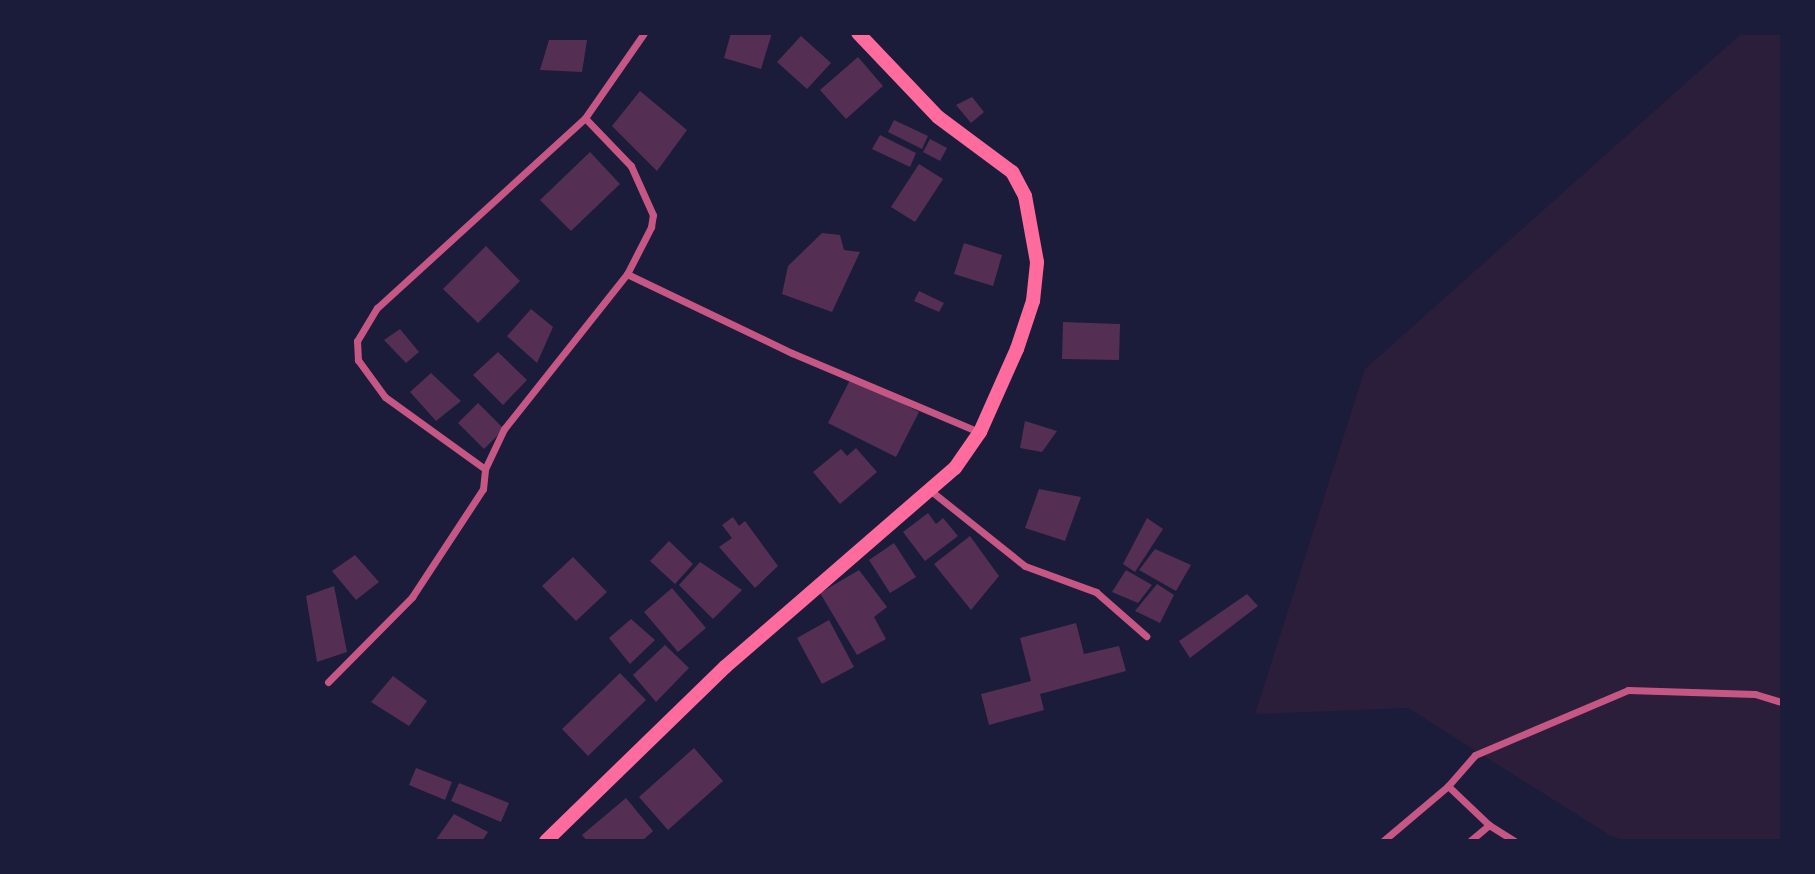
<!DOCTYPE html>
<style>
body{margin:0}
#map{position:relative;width:1815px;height:874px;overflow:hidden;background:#1b1b3a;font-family:"Nunito Sans",sans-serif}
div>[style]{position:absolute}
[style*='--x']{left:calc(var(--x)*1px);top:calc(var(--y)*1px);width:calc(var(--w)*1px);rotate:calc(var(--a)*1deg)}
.green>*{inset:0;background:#2a1e3b}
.building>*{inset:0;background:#542f53}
.minor>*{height:7px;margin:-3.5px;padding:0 3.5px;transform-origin:3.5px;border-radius:3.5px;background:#c65784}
.secondary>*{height:14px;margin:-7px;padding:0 7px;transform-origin:7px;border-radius:7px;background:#ff6b9d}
span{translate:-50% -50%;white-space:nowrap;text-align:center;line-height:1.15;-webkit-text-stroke:5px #1b1b3a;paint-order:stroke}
.frame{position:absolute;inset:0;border:35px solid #1b1b3a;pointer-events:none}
</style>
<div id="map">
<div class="green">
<i style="clip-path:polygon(1742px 33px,1782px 33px,1782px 841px,1625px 841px,1611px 836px,1408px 708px,1255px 714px,1365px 369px)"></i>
</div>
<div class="building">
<i style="clip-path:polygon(731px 33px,772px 33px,761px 69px,724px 58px)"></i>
<i style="clip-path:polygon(801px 36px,831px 63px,807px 89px,777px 62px)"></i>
<i style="clip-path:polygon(549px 40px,587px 40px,582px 72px,540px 70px)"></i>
<i style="clip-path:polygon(858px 57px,883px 86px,846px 119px,820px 90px)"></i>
<i style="clip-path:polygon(640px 91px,687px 130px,657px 171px,612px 126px)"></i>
<i style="clip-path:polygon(972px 97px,984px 112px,971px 123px,956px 105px)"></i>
<i style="clip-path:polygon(894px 120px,928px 136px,922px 149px,888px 132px)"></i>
<i style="clip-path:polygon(880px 135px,916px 153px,910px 167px,872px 149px)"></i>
<i style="clip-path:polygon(930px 139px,947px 148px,940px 161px,923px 152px)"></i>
<i style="clip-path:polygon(590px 152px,620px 184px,571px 231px,540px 200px)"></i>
<i style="clip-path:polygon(919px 164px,943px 179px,915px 222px,891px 207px)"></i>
<i style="clip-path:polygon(822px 233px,840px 235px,844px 250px,860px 252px,832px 312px,782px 294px,788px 266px)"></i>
<i style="clip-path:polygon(964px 243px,1002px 255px,993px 286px,954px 274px)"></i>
<i style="clip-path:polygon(486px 246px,520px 281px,478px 323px,443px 289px)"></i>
<i style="clip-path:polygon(919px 291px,944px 303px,939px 312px,914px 301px)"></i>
<i style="clip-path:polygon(531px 309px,553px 327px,537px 363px,507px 336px)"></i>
<i style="clip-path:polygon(1063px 322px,1120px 324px,1119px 360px,1062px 359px)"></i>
<i style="clip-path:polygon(400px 329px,419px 352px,406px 363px,384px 340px)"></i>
<i style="clip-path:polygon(498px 352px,527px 380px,503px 405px,473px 375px)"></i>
<i style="clip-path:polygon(431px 373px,461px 401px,436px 421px,410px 392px)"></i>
<i style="clip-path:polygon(851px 378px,919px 412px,896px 457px,828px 423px)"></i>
<i style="clip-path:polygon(478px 403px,504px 429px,484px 449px,458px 423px)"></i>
<i style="clip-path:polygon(1025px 421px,1057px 431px,1042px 452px,1020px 448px)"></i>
<i style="clip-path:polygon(856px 448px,877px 472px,840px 504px,813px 472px,841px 449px,847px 456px)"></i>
<i style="clip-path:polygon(1039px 489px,1081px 497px,1065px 541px,1025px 528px)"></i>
<i style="clip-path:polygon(928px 513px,936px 524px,943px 518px,958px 536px,925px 561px,903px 532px)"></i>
<i style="clip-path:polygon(733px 517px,739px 526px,745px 521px,778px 566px,755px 588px,719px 547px,732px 538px,722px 525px)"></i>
<i style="clip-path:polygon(1147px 518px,1163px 529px,1135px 572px,1123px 564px)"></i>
<i style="clip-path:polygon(970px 536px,999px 576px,971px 610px,934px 564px)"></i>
<i style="clip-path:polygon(669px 541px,693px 564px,675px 584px,650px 561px)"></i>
<i style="clip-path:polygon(894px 543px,916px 577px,890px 593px,869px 560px)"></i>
<i style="clip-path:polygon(1155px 549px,1191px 565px,1176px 591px,1139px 570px)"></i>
<i style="clip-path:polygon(355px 555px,379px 582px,356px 600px,332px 571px)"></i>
<i style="clip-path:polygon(573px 557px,607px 592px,576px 621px,542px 586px)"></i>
<i style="clip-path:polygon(700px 562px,742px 590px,713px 619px,679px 585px)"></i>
<i style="clip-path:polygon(859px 570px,887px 607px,874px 617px,886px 639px,857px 655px,820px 593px)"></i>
<i style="clip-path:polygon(1126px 570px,1152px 585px,1138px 603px,1112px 592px)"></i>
<i style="clip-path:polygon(1157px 584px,1174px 595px,1160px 623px,1135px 611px)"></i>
<i style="clip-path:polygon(334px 586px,347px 652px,317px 662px,306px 596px)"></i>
<i style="clip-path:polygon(672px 588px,706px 628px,678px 652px,644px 612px)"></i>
<i style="clip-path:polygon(1247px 594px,1258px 606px,1190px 658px,1179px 641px)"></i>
<i style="clip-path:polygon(631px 619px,655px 640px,630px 664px,609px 638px)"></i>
<i style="clip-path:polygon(829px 620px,854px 667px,822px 684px,797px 638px)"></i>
<i style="clip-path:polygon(1076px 623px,1084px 654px,1119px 646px,1126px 671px,1040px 694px,1044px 710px,989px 725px,981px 694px,1031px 681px,1020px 638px)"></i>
<i style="clip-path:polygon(665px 645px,689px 668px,656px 702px,633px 675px)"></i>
<i style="clip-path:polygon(620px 673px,646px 700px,588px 756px,562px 729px)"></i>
<i style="clip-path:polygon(393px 676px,427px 701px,409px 726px,371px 702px)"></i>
<i style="clip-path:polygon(694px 748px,723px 781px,668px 830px,639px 797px)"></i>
<i style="clip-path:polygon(416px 768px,452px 782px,445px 800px,409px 785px)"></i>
<i style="clip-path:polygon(459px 783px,509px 803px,501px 822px,451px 801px)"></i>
<i style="clip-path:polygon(626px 798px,653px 831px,642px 841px,587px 841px,582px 835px)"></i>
<i style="clip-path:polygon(454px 814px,488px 832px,482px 841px,435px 841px)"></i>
</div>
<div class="minor">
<i style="--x:627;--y:274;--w:183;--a:25.6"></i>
<i style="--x:792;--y:353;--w:203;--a:22.9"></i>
<i style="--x:485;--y:469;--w:123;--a:-144.2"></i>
<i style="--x:385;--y:397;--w:46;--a:-126.1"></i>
<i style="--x:358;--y:360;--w:19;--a:-93"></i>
<i style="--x:357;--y:341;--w:39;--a:-59"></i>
<i style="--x:377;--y:308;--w:282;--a:-42.4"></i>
<i style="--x:585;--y:118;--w:103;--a:-55.2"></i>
<i style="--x:931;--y:491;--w:120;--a:38.6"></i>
<i style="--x:1025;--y:566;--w:76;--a:20.1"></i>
<i style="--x:1096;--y:592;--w:67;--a:41.3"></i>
<i style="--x:328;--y:682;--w:120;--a:-45.3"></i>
<i style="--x:412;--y:597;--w:129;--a:-56.7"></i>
<i style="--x:483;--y:489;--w:20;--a:-84"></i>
<i style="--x:485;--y:469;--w:44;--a:-64.6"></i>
<i style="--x:504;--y:429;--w:198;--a:-51.6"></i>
<i style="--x:627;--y:274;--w:53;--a:-62.9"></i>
<i style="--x:651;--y:227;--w:12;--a:-81"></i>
<i style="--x:653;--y:215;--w:54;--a:-114.2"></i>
<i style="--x:631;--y:166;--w:66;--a:-133.8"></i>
<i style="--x:1448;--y:786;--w:57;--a:43.6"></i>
<i style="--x:1489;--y:825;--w:31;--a:32"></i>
<i style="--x:1383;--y:841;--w:85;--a:-40.2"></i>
<i style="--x:1448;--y:786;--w:41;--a:-48.9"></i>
<i style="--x:1475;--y:755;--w:166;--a:-23"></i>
<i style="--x:1628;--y:690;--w:127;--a:1.8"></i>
<i style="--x:1755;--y:694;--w:28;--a:17"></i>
<i style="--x:1470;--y:841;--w:25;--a:-40"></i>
</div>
<div class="secondary">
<i style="--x:546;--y:841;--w:250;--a:-44.2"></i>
<i style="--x:725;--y:667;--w:304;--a:-40.9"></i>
<i style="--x:955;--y:468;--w:44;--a:-55.2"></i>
<i style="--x:980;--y:432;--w:91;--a:-66"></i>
<i style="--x:1017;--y:349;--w:51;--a:-71.6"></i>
<i style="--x:1033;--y:301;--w:39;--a:-84"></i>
<i style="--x:1037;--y:262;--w:67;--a:-100.3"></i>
<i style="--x:1025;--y:196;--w:27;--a:-118"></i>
<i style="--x:1012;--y:172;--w:92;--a:-143.4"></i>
<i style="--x:938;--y:117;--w:116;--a:-133.6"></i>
</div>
<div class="frame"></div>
</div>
